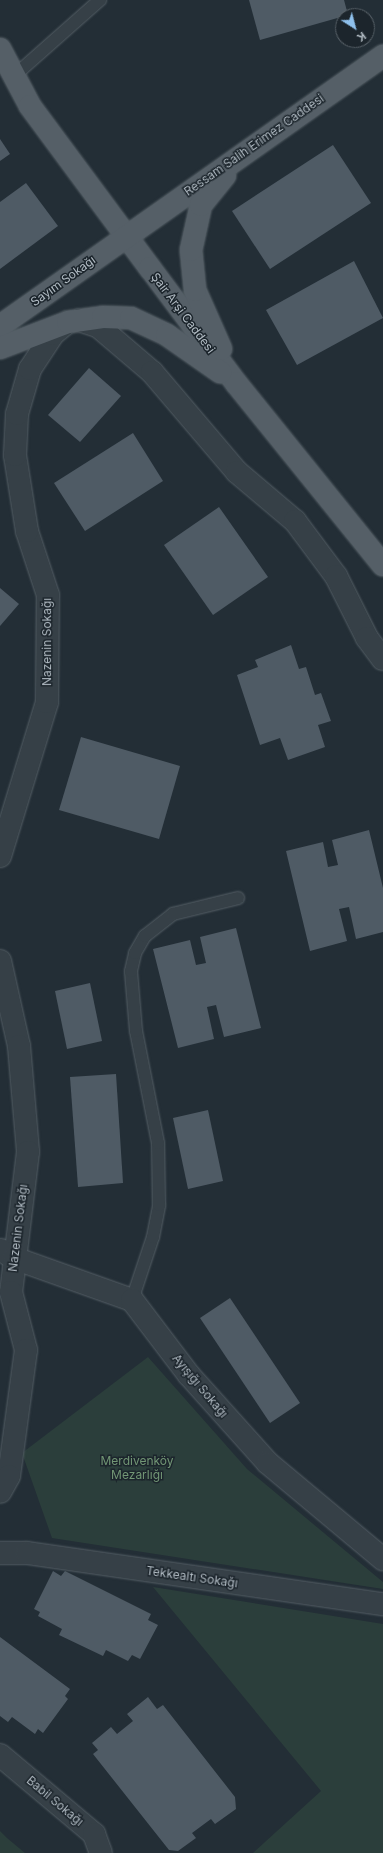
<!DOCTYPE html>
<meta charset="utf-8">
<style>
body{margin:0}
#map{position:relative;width:383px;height:1853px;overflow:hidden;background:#232e36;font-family:Inter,sans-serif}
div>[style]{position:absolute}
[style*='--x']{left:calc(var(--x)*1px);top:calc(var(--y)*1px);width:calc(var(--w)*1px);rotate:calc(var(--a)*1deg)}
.green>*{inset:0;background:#2b3e3b}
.building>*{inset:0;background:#4f5b65}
.roads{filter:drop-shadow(0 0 1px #545e65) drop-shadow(0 0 1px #545e65)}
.service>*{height:12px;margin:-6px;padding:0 6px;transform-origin:6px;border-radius:6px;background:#364047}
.minor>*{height:22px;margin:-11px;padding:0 11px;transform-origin:11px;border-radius:11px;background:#364047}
.primary>*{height:22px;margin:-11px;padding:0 11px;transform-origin:11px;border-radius:11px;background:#555f67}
span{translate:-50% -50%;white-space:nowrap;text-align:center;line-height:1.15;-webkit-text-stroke:3px #1c252c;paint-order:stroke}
.street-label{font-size:12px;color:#b1bbc3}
.park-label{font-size:12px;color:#729675}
.north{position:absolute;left:335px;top:8px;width:40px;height:40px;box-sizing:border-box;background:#1c252c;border:1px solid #586168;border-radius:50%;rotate:144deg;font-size:11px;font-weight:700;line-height:16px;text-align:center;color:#b1bbc3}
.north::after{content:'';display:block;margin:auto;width:14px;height:18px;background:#8ec0ec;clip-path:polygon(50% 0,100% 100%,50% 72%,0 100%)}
</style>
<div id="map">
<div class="green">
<i style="clip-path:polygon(148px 1357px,247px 1469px,383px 1582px,383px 1589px,52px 1538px,22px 1453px)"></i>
<i style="clip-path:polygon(153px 1587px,383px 1624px,383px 1853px,253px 1853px,321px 1791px)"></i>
<i style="clip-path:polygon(0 1831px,7px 1838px,25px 1853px,0 1853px)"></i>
</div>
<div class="building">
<i style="clip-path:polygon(249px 0,344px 0,348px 15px,260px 40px)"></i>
<i style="clip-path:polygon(0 139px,10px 154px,0 161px)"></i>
<i style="clip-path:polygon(333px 145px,371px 203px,270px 269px,232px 211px)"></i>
<i style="clip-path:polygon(26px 183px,58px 226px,0 269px,0 202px)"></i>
<i style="clip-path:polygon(354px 261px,383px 318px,297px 365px,266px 310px)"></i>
<i style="clip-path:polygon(89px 368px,121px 396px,80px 442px,48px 415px)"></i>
<i style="clip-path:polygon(133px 433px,163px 481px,85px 531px,54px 483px)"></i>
<i style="clip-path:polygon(219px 507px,268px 577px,213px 615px,164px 545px)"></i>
<i style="clip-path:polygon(0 588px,19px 604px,0 626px)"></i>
<i style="clip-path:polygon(291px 645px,299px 669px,306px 667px,315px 695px,321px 693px,331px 721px,318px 725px,325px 747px,288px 760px,280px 738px,260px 745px,237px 675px,258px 667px,255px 660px)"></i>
<i style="clip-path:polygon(81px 737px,180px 766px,159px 839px,59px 810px)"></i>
<i style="clip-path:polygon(369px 830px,383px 888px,383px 932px,356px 939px,349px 907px,339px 909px,347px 941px,310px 951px,286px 851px,323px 842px,328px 867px,338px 865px,332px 840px)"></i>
<i style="clip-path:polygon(236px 928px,261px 1028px,224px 1037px,216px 1005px,207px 1007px,214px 1039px,178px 1048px,153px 949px,190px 940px,196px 965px,206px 963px,200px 937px)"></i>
<i style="clip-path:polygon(90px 983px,102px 1041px,67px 1049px,55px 991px)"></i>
<i style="clip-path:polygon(116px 1074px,123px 1183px,78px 1187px,70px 1077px)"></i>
<i style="clip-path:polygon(208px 1110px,223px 1181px,188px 1189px,173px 1118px)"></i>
<i style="clip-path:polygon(230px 1298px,300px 1403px,270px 1423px,200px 1318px)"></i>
<i style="clip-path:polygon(53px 1571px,61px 1576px,65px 1571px,151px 1614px,148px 1620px,158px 1625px,140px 1659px,132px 1655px,128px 1661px,106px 1650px,103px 1656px,59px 1635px,62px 1629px,38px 1616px,40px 1612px,34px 1609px)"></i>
<i style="clip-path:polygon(0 1637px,70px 1689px,65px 1696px,68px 1699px,43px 1733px,38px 1729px,35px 1734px,12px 1717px,8px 1722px,0 1716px)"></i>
<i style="clip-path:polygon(148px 1697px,157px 1709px,163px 1705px,235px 1797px,236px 1809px,215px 1824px,211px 1819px,192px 1833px,196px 1838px,178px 1851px,169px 1850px,93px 1754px,98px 1750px,92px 1743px,111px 1727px,117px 1734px,133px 1721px,127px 1714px)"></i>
</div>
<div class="roads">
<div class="service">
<i style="--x:14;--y:76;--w:115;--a:-41.5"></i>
<i style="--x:132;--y:1300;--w:66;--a:-71.6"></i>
<i style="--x:153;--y:1237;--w:33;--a:-79"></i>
<i style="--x:159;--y:1205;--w:62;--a:-90.9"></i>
<i style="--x:158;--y:1143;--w:114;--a:-101.1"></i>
<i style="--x:136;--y:1031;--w:60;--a:-94.8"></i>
<i style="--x:131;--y:971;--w:18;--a:-77"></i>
<i style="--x:135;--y:953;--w:20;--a:-60"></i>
<i style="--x:145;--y:936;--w:36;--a:-38"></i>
<i style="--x:173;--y:914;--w:67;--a:-13.8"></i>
</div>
<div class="minor">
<i style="--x:79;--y:320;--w:20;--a:18"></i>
<i style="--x:98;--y:326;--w:71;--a:40.4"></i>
<i style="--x:152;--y:372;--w:131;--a:49.6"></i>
<i style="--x:237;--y:472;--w:76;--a:40.2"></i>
<i style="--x:295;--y:521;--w:69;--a:53.3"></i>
<i style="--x:336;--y:576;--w:69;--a:63.4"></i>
<i style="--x:367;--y:638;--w:26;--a:53"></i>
<i style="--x:0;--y:856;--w:161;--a:-73"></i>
<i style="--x:47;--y:702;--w:107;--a:-89.5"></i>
<i style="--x:48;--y:595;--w:67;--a:-108.2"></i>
<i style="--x:27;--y:531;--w:77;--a:-99"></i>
<i style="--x:15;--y:455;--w:41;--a:-87.2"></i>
<i style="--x:17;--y:414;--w:47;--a:-73.9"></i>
<i style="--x:30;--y:369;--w:42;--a:-56.7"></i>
<i style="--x:53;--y:334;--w:19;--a:-39"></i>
<i style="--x:0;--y:961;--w:87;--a:77.4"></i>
<i style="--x:19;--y:1046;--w:106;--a:85.1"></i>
<i style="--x:28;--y:1152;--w:141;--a:96.9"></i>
<i style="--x:11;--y:1292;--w:60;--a:75.5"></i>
<i style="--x:26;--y:1350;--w:127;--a:97.7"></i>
<i style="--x:9;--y:1476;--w:18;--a:119"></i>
<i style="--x:1;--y:1250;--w:15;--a:32"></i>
<i style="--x:14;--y:1258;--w:125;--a:19.6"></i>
<i style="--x:132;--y:1300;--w:94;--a:52.8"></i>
<i style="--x:189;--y:1375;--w:118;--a:48.1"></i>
<i style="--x:268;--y:1463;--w:150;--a:39.9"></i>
<i style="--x:0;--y:1553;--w:27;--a:0"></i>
<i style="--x:27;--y:1553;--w:360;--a:8.2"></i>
<i style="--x:0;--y:1755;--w:123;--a:40"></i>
<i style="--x:94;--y:1834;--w:20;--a:70"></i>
</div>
<div class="primary">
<i style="--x:0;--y:49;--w:64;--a:62.2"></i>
<i style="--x:30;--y:106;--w:202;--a:53.5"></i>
<i style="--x:150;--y:268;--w:144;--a:53.2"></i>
<i style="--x:236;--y:383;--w:234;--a:51.1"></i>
<i style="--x:0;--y:326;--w:469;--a:-35.2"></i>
<i style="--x:0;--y:348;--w:73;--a:-20.9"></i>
<i style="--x:68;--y:322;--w:35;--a:-8"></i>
<i style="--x:103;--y:317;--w:28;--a:2"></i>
<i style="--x:131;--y:318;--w:40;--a:25"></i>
<i style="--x:167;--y:335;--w:65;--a:34.9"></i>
<i style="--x:221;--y:349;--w:64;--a:-113.8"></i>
<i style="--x:195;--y:290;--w:40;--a:-95.7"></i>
<i style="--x:191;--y:250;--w:46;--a:-77.5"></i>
<i style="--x:201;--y:205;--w:38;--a:-51"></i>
</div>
</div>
<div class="street-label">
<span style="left:254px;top:145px;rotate:-35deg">Ressam Salih Erimez Caddesi</span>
<span style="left:63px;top:281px;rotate:-36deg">Sayım Sokağı</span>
<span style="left:183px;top:313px;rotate:53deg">Şair Arşi Caddesi</span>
<span style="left:47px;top:642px;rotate:-90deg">Nazenin Sokağı</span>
<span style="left:18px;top:1228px;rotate:-83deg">Nazenin Sokağı</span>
<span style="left:200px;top:1386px;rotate:50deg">Ayışığı Sokağı</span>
<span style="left:192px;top:1577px;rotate:8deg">Tekkealtı Sokağı</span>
<span style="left:55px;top:1801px;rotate:40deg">Babil Sokağı</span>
</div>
<div class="park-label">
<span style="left:137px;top:1468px">Merdivenköy<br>Mezarlığı</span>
</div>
<div class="north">K</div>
</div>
